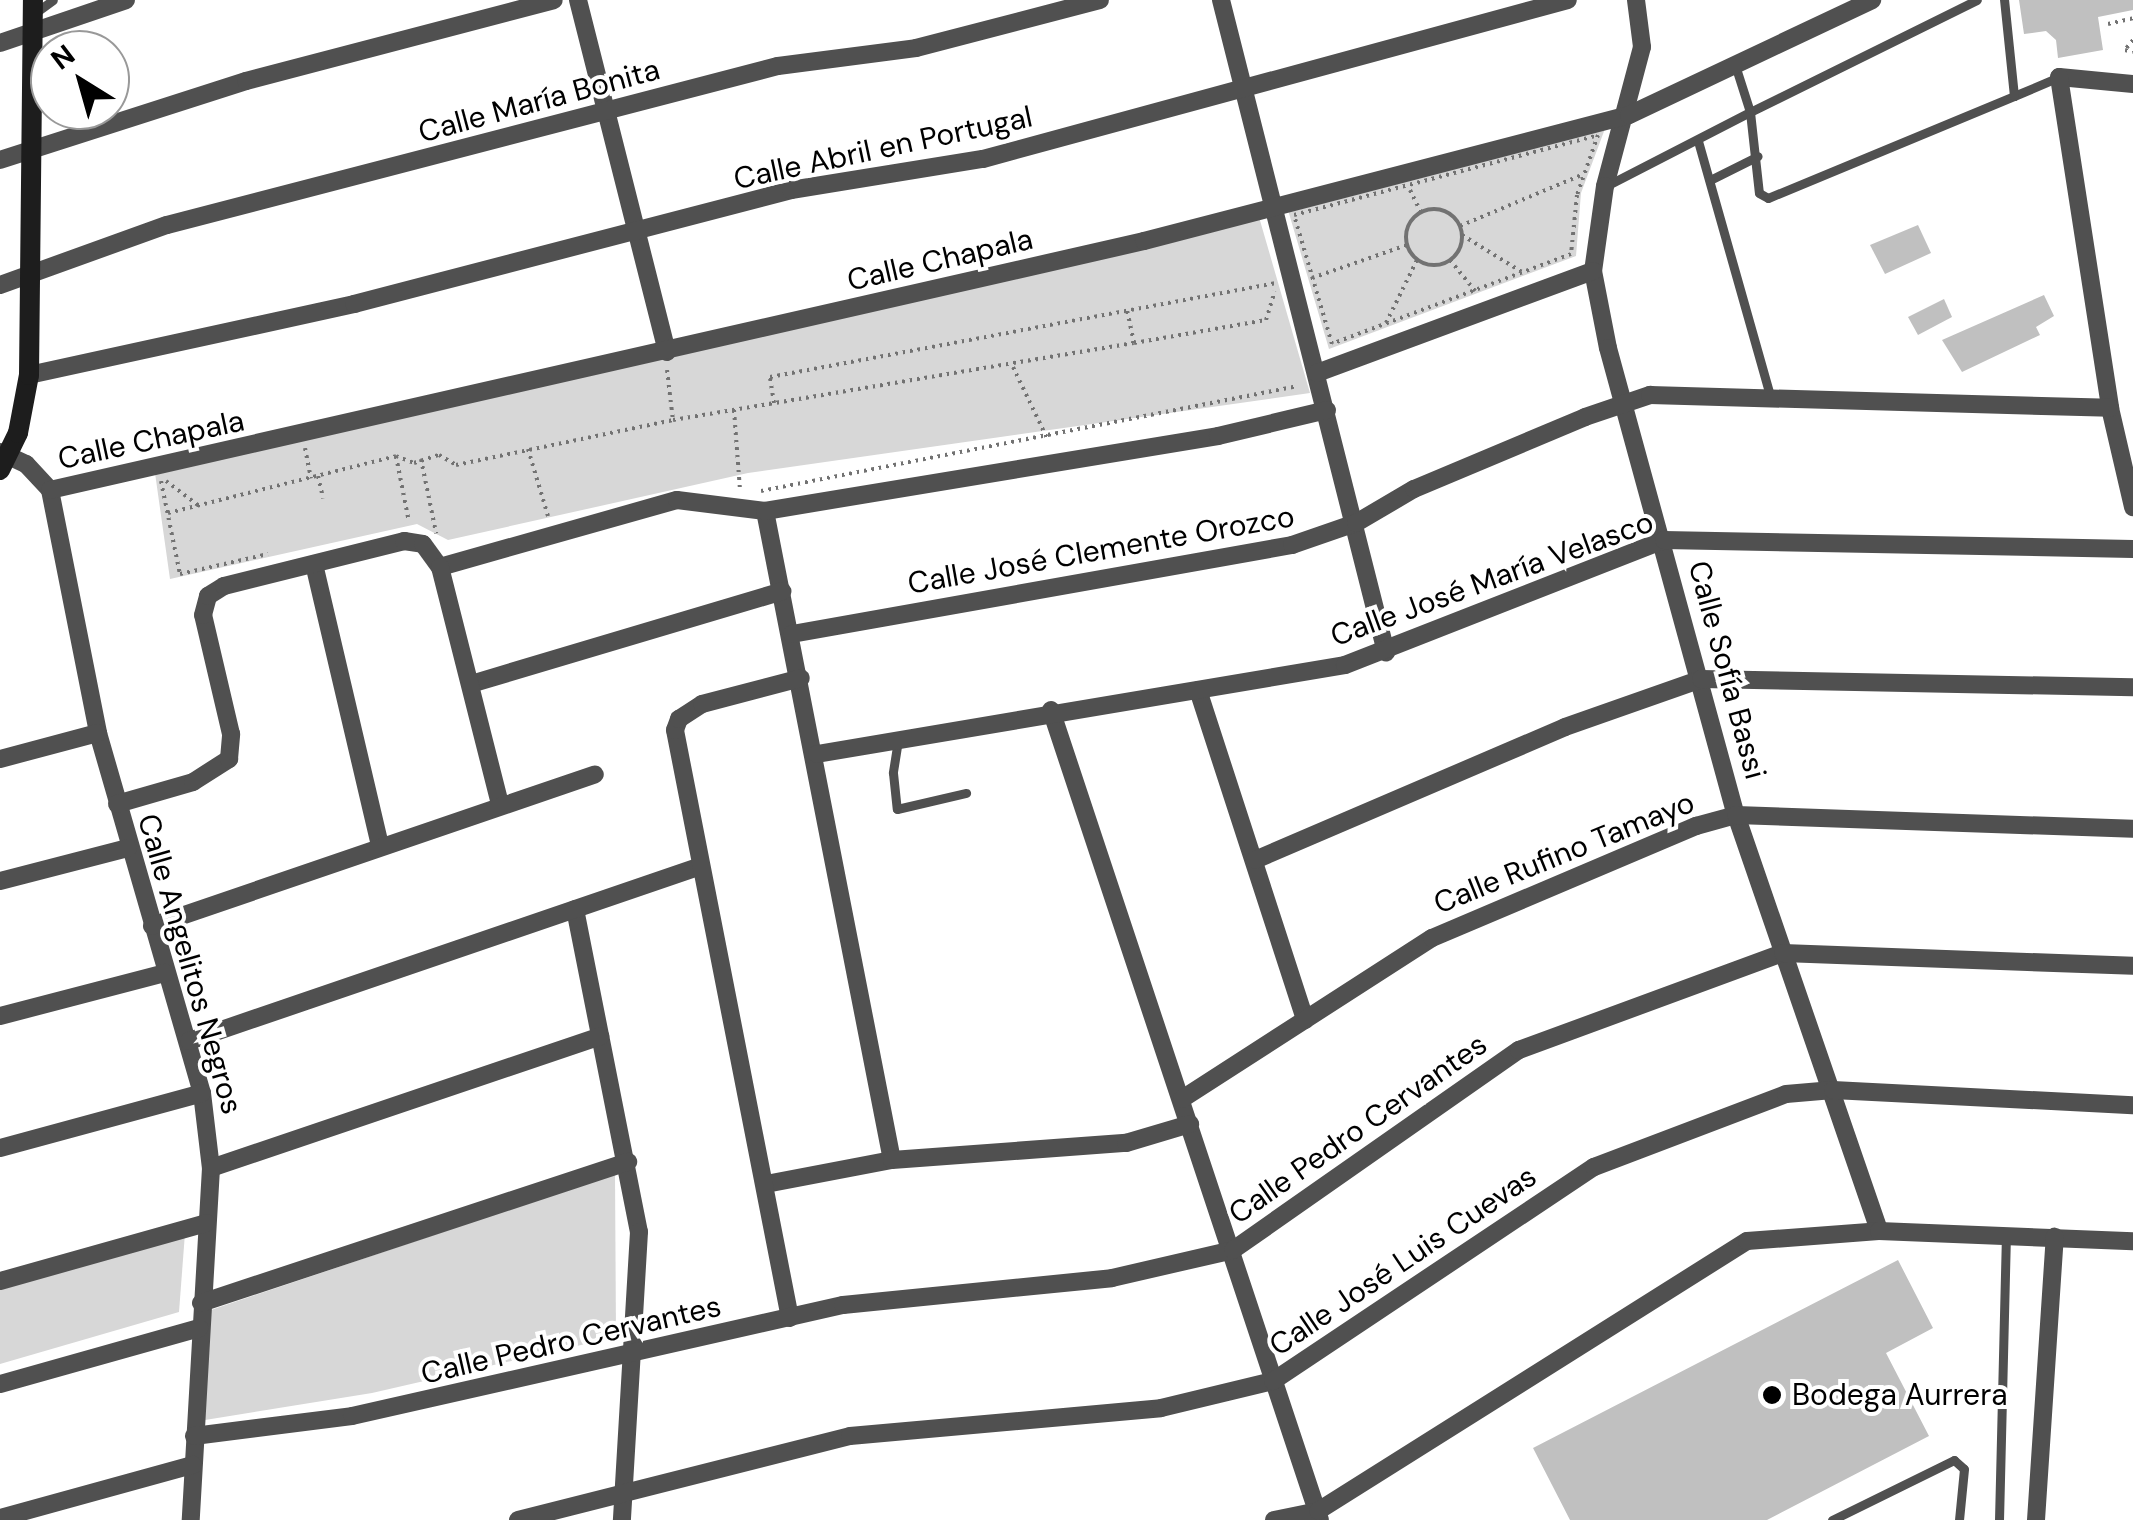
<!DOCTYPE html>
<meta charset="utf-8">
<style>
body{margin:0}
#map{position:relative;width:2133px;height:1520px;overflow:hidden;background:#fff;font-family:"DM Sans",sans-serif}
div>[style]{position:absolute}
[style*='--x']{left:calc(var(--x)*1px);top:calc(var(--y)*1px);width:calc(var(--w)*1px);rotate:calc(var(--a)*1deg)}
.green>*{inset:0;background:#d7d7d7}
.building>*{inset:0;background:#c0c0c0}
.path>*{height:4px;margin-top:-2px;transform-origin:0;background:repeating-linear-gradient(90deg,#727272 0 2.5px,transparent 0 7.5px)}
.path>.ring{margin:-2px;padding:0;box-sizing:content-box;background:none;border:4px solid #727272;border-radius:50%}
.lane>*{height:9px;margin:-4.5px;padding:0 4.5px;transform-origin:4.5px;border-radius:4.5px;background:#505050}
.street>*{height:18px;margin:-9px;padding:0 9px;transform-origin:9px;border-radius:9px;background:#505050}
.secondary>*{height:20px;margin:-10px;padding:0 10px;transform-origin:10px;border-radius:10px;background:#1d1d1d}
.dots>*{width:28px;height:28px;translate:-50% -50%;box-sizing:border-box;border:5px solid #fff;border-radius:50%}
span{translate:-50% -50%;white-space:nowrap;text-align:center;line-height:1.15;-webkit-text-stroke:8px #fff;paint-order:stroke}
.street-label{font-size:30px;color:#000}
.poi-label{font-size:30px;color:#000}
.left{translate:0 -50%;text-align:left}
.north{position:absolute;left:30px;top:30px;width:100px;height:100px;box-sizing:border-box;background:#fff;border:2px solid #999;border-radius:50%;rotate:323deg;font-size:28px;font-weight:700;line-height:40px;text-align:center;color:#000}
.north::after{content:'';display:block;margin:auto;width:35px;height:45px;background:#000;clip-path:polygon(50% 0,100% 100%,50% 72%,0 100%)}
</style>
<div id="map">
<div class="green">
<i style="clip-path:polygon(1606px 126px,1581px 193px,1576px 256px,1329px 349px,1288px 210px)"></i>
<i style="clip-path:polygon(1259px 217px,1310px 393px,748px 473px,448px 540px,417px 524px,170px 579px,155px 473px)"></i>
<i style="clip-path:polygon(615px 1174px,616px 1337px,372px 1393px,205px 1420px,205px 1312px)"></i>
<i style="clip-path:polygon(185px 1233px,179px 1312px,0 1364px,0 1285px)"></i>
</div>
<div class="building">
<i style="clip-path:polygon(2019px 0,2133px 0,2133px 10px,2098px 17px,2103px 50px,2058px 58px,2056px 40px,2046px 31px,2024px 34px)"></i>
<i style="clip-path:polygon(1918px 225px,1931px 253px,1885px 274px,1870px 245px)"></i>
<i style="clip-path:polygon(2044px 295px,2054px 316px,2036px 327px,2040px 335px,1962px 372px,1942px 340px)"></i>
<i style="clip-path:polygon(1944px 299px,1952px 317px,1918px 335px,1908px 317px)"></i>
<i style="clip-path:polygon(1898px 1260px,1933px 1328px,1886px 1353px,1929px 1436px,1767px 1520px,1570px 1520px,1533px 1448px)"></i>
</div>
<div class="path">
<i style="--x:2108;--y:24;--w:26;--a:-13"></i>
<i style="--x:2133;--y:40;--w:13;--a:129"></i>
<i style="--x:2125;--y:50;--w:8;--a:14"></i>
<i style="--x:1598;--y:135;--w:64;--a:109.3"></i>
<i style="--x:1577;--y:195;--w:59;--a:95.8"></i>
<i style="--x:1571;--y:254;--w:255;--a:159.4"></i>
<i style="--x:1332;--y:344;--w:134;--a:-106.4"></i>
<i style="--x:1294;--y:215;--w:314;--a:-14.7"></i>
<i style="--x:1410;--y:190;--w:25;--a:64"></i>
<i class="ring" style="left:1406px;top:209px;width:52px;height:52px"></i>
<i style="--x:1460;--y:226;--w:134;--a:-22.8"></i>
<i style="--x:1462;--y:235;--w:70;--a:31.7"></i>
<i style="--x:1450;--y:260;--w:40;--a:51"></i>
<i style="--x:1312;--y:278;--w:101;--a:-19.2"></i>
<i style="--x:1386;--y:323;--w:70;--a:-63.8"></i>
<i style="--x:1134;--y:343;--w:134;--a:-9.9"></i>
<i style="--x:1266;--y:320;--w:30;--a:-73"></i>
<i style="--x:1013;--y:367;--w:81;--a:64.4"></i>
<i style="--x:667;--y:370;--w:50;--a:83.2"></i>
<i style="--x:774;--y:403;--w:26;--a:-99"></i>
<i style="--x:770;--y:377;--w:515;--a:-10.52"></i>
<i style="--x:734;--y:410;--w:80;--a:85.7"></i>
<i style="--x:305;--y:448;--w:31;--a:79"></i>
<i style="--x:528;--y:449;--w:70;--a:73.4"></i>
<i style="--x:396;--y:456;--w:67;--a:78.9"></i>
<i style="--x:421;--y:459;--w:76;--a:78.5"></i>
<i style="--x:318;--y:476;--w:23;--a:77"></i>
<i style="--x:161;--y:481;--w:95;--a:78.5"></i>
<i style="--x:180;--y:574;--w:90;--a:-12.8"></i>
<i style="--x:166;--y:481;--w:40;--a:37"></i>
<i style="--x:761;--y:491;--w:547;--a:-11.06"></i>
<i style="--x:168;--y:513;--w:235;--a:-14"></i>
<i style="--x:396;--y:456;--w:19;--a:21"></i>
<i style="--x:414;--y:463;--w:26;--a:-18"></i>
<i style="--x:439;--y:455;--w:20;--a:30"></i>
<i style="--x:456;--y:465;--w:222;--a:-11.7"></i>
<i style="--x:673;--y:420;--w:467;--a:-9.5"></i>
<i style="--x:1134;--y:343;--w:33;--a:-102"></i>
</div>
<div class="lane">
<i style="--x:35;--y:13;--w:22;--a:-36"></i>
<i style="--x:1736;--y:68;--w:46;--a:72.3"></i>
<i style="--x:1750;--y:112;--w:253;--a:-26.3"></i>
<i style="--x:2014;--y:96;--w:49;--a:-22.9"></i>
<i style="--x:1698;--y:141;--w:265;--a:74.2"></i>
<i style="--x:1712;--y:179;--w:51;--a:-26.6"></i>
<i style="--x:1608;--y:185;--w:160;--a:-27.2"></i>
<i style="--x:1750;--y:112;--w:81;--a:83.7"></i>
<i style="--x:1759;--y:193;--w:10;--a:29"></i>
<i style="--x:1768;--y:198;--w:266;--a:-22.5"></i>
<i style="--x:2014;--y:96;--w:97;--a:-95.9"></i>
<i style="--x:898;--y:740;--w:33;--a:99"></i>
<i style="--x:893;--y:773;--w:36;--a:84"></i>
<i style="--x:897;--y:809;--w:71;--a:-13.1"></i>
<i style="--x:1832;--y:1520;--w:136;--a:-26.2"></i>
<i style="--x:1954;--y:1460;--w:13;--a:42"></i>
<i style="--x:1964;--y:1469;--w:51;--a:95.6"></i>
<i style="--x:1999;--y:1520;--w:283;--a:-88.6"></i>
</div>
<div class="street">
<i style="--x:578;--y:0;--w:363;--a:75.8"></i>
<i style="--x:1221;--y:0;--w:673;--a:75.8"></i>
<i style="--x:1636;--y:0;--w:47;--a:82.7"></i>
<i style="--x:1642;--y:47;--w:144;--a:104.9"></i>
<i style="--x:1605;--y:186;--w:86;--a:98"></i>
<i style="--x:1593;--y:271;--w:78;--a:79"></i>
<i style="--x:1608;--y:348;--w:484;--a:74.7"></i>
<i style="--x:1736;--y:815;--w:440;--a:71"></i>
<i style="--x:0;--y:43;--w:133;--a:-18.8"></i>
<i style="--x:2133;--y:84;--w:74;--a:-174.6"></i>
<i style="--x:2059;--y:77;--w:335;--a:81.2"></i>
<i style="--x:2110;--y:408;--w:102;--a:76.9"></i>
<i style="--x:0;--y:160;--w:258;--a:-17.8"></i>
<i style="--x:246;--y:81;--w:318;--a:-14.7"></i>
<i style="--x:0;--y:285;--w:177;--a:-19.8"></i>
<i style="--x:167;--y:225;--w:631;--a:-14.59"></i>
<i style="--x:778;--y:66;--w:139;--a:-7.4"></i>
<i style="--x:916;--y:48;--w:190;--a:-14.6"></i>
<i style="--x:1317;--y:373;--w:294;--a:-20.3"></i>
<i style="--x:29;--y:375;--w:333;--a:-12.3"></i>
<i style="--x:354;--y:304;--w:452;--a:-14.6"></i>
<i style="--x:791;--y:190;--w:194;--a:-9.2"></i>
<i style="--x:983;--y:159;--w:606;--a:-15.21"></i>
<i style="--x:0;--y:452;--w:29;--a:25"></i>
<i style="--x:26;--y:464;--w:35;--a:47"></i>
<i style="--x:50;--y:490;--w:248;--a:78.8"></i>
<i style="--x:98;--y:733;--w:375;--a:73.9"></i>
<i style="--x:202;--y:1093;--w:76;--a:83.2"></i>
<i style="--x:211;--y:1168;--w:353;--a:93.3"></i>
<i style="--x:50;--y:490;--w:1122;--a:-12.82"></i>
<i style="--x:1144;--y:241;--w:501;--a:-14.56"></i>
<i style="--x:1629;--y:115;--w:269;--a:-25.3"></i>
<i style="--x:765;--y:511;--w:661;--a:78.93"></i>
<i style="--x:314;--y:564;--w:289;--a:76.8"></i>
<i style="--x:440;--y:567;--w:246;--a:-15.8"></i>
<i style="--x:677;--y:500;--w:89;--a:7.1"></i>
<i style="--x:765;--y:511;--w:459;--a:-9.4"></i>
<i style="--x:1218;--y:436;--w:112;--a:-13.4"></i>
<i style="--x:792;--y:634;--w:508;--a:-10.09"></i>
<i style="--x:1292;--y:545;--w:68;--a:-19"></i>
<i style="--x:1356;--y:523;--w:67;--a:-30.4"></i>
<i style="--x:1414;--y:489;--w:186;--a:-22.8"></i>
<i style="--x:1585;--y:417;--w:69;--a:-18.7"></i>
<i style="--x:1650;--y:395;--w:460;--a:1.6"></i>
<i style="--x:471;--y:684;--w:325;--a:-16.6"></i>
<i style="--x:1198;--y:690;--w:347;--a:72"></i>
<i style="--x:1051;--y:710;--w:853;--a:71.63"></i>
<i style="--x:817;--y:754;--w:535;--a:-9.57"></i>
<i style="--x:1345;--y:665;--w:343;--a:-21.4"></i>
<i style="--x:1664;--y:540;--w:469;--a:1.1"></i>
<i style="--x:0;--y:759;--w:101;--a:-14.9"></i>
<i style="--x:117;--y:804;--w:79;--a:-16.1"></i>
<i style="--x:193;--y:782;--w:43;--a:-32.6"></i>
<i style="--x:229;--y:759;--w:25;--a:-85"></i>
<i style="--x:231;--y:734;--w:122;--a:-103.2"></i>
<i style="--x:203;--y:615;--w:20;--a:-75"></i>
<i style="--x:208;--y:596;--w:19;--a:-32"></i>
<i style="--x:224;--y:586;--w:186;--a:-14"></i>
<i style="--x:404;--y:541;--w:19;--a:9"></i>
<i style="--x:423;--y:544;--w:29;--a:54"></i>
<i style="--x:440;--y:567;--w:244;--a:75.8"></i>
<i style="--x:1255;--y:860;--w:337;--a:-23.2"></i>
<i style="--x:1565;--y:727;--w:144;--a:-19.4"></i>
<i style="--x:1701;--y:679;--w:432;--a:1.1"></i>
<i style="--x:0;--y:881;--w:132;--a:-14.5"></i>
<i style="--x:575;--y:909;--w:329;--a:78.8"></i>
<i style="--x:639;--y:1232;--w:289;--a:93.4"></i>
<i style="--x:152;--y:926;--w:468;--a:-18.9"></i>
<i style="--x:0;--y:1016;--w:171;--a:-14.6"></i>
<i style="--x:189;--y:1041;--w:541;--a:-18.87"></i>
<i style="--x:1182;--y:1099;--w:297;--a:-32.8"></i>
<i style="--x:1432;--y:938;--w:287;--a:-23"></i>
<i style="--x:1696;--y:826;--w:41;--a:-15.4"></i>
<i style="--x:1736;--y:815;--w:397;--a:2"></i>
<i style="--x:0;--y:1148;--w:209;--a:-15.2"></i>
<i style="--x:211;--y:1168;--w:411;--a:-18.7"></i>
<i style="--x:766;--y:1184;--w:128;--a:-10.8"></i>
<i style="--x:892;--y:1160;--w:235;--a:-4.2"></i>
<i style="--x:1126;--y:1143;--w:67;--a:-16.5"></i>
<i style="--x:0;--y:1281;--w:214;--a:-15.7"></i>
<i style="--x:201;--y:1303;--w:450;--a:-18.3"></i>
<i style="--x:790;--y:1318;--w:599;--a:-101.07"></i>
<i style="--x:675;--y:730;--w:12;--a:-70"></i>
<i style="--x:679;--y:719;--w:27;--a:-33"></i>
<i style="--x:702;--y:704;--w:102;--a:-14.7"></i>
<i style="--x:0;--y:1384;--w:207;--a:-15.7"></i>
<i style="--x:194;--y:1436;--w:159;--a:-7.2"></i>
<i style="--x:352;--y:1416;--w:503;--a:-12.74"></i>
<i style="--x:843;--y:1305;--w:270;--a:-5.7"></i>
<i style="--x:1112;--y:1278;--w:124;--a:-13"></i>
<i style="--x:1233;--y:1250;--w:349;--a:-35"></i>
<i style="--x:1519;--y:1050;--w:281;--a:-20.2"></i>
<i style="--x:1783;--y:953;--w:350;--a:2.1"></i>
<i style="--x:0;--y:1518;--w:200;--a:-15.4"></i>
<i style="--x:518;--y:1520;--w:342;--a:-14.2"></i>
<i style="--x:850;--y:1436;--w:312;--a:-5.1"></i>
<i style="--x:1161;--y:1408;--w:115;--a:-13.6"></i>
<i style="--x:1273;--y:1381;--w:386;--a:-33.7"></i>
<i style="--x:1594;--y:1167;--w:205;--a:-20.8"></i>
<i style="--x:1786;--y:1094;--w:47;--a:-4.9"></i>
<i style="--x:1833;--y:1090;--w:300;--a:2.9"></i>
<i style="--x:1274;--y:1520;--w:45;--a:-11.6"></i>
<i style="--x:1318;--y:1511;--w:507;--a:-32.19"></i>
<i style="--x:1747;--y:1241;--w:132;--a:-4.3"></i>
<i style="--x:1879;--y:1231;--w:254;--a:2.3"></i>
<i style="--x:2036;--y:1520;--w:284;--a:-86.2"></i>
</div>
<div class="secondary">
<i style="--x:0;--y:470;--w:41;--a:-64.1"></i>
<i style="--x:18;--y:433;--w:59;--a:-79.3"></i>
<i style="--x:29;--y:375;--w:375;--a:-89.4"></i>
</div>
<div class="dots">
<i style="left:1772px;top:1395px;background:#000"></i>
</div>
<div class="street-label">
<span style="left:539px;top:101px;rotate:-15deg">Calle María Bonita</span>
<span style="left:883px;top:148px;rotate:-12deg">Calle Abril en Portugal</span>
<span style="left:940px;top:260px;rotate:-13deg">Calle Chapala</span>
<span style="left:151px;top:440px;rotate:-12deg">Calle Chapala</span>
<span style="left:1101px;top:550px;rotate:-10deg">Calle José Clemente Orozco</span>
<span style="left:1492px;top:579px;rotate:-20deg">Calle José María Velasco</span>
<span style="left:1727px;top:670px;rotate:75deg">Calle Sofía Bassi</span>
<span style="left:1564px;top:853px;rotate:-22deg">Calle Rufino Tamayo</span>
<span style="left:190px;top:964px;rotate:74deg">Calle Angelitos Negros</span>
<span style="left:1358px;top:1129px;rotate:-35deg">Calle Pedro Cervantes</span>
<span style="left:1403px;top:1261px;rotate:-34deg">Calle José Luis Cuevas</span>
<span style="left:571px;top:1340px;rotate:-13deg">Calle Pedro Cervantes</span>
</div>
<div class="poi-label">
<span class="left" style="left:1792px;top:1395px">Bodega Aurrera</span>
</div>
<div class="north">N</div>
</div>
